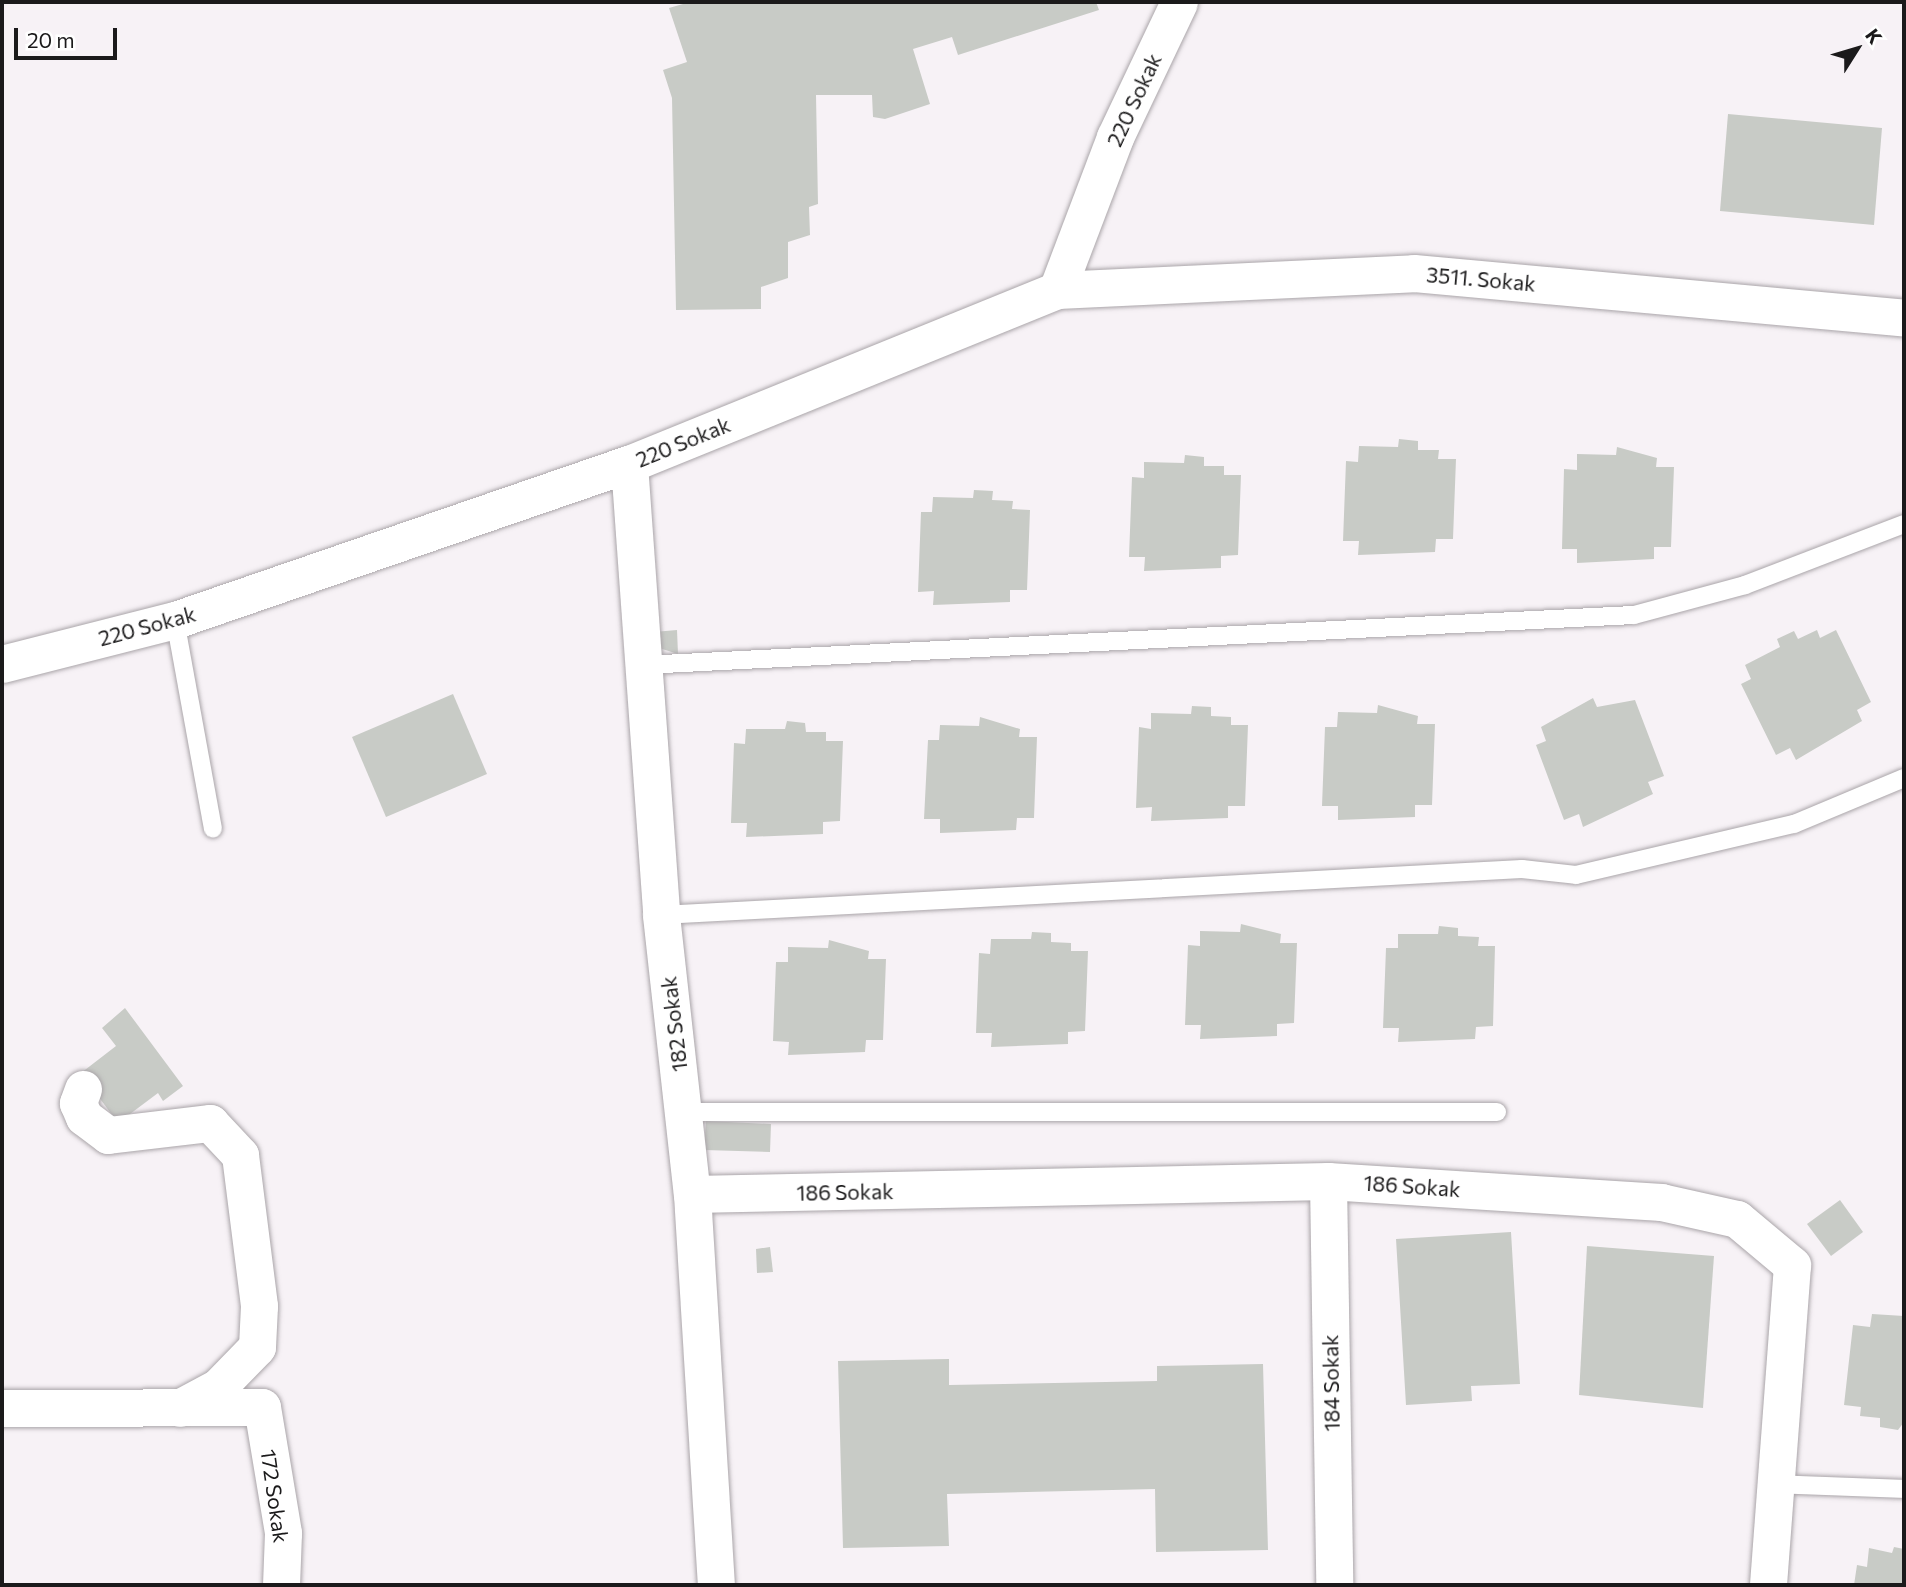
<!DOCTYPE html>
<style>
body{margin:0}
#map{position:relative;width:1906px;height:1587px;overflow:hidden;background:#f7f2f6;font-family:Commissioner,sans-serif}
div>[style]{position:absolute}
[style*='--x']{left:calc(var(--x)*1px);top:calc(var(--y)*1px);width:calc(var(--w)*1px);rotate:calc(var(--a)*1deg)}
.building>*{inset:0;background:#c8cbc6}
.roads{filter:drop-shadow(0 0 2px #aaa5a9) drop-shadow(0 0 2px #aaa5a9)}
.lane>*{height:18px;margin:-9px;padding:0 9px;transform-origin:9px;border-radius:9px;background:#fff}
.street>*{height:37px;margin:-18.5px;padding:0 18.5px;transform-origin:18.5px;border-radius:18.5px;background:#fff}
span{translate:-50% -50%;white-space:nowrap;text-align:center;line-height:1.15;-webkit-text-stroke:7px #fff;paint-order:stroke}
.street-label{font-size:21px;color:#1b1a1b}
.frame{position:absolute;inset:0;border:4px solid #1b1a1b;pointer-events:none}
.north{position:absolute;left:1822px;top:14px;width:70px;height:70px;-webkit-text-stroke:5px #fff;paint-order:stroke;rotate:53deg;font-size:19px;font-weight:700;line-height:28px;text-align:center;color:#1b1a1b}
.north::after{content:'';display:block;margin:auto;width:24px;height:32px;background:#1b1a1b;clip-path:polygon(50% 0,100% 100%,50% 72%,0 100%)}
.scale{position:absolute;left:14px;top:28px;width:103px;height:32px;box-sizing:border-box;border:4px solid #1b1a1b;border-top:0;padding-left:9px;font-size:21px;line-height:24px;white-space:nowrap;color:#1b1a1b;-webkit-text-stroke:5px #fff;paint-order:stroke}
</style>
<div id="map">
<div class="building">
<i style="clip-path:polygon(690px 2px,1096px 2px,1099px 10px,958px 55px,952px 37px,913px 49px,930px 104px,885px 119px,873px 117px,872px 95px,816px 95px,818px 204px,809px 207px,810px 235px,788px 242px,788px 278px,761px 287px,761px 309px,676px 310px,672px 98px,663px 70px,687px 62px,669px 8px)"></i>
<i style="clip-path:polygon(1728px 114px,1882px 128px,1874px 225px,1720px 211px)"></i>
<i style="clip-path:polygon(1399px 439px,1418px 441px,1418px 450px,1439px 450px,1438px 459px,1456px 459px,1453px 539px,1436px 539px,1435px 552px,1358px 555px,1359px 541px,1343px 541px,1346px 461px,1358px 462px,1359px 446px,1398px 447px)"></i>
<i style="clip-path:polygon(1617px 447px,1657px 458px,1656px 467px,1674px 467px,1671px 547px,1654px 547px,1654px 559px,1577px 563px,1577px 549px,1562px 549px,1564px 469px,1577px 470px,1577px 454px,1616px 455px)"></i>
<i style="clip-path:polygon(1185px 455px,1204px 457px,1204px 466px,1224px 466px,1224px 475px,1241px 475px,1238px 555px,1221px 556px,1221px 568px,1144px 571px,1145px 557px,1129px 557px,1132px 477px,1144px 478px,1144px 462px,1184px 463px)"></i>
<i style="clip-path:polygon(974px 490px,993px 491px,992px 500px,1013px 501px,1012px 509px,1030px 510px,1027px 590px,1010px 590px,1010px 602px,933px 605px,934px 591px,918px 592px,921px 512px,932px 512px,933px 497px,973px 498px)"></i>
<i style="clip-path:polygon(677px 630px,678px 654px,656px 647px,654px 632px)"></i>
<i style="clip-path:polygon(1817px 630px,1820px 638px,1836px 630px,1871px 702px,1857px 710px,1862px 721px,1796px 760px,1790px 748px,1776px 755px,1741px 684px,1751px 679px,1745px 665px,1780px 647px,1777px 639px,1794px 631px,1798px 639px)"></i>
<i style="clip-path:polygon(453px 694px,487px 774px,386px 817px,352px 737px)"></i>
<i style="clip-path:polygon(1593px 698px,1597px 707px,1635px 700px,1664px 776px,1648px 782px,1653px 794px,1583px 827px,1579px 814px,1564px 820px,1536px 745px,1546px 741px,1541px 727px)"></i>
<i style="clip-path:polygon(1378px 705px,1418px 716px,1417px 724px,1435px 724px,1432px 805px,1415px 805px,1415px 817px,1338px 820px,1338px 806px,1322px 806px,1325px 727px,1337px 727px,1338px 712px,1377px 713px)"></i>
<i style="clip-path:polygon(1192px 706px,1211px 707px,1211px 716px,1231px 717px,1231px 725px,1248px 725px,1245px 806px,1228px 806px,1228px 818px,1151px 821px,1152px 807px,1136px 808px,1139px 727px,1151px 729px,1151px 713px,1191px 714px)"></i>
<i style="clip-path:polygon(980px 717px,1020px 729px,1019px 737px,1037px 737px,1034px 818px,1017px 818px,1016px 830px,940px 833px,940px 819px,924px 819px,928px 740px,939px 740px,940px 725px,979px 726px)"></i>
<i style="clip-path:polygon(787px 721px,805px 723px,806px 732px,826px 732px,826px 741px,843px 741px,840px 821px,823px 822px,823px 834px,746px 837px,747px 823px,731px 823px,734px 743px,745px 744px,746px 729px,785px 729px)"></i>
<i style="clip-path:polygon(1241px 924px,1281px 934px,1280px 943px,1297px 943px,1294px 1023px,1277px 1024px,1277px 1036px,1200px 1039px,1201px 1025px,1185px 1025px,1188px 945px,1200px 946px,1200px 931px,1240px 932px)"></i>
<i style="clip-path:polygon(1439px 926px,1458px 928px,1458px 936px,1479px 937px,1478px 946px,1495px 946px,1493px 1026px,1476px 1027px,1475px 1039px,1398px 1042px,1399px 1028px,1383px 1028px,1386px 948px,1398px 948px,1398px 934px,1438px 934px)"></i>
<i style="clip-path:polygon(1032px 932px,1051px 933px,1051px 942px,1071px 943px,1071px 951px,1088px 951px,1085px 1031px,1068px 1032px,1068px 1044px,991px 1047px,992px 1033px,976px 1033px,979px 953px,990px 954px,991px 939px,1031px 939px)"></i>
<i style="clip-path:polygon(829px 940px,869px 951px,868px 959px,886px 959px,883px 1040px,866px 1040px,865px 1052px,788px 1055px,789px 1042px,773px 1041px,776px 962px,788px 962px,788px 947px,828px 948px)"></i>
<i style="clip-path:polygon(125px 1008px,183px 1086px,163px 1101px,158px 1093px,118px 1123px,81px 1073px,116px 1046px,102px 1028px)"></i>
<i style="clip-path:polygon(706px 1121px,771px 1124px,770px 1152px,704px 1150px)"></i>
<i style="clip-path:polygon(1840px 1200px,1863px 1232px,1831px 1256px,1807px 1224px)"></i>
<i style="clip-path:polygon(1511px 1232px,1520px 1384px,1471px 1386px,1472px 1401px,1406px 1405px,1396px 1239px)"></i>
<i style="clip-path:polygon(1587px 1246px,1714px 1256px,1703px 1408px,1579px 1395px)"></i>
<i style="clip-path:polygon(770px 1247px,773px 1272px,757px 1273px,756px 1249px)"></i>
<i style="clip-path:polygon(1872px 1314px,1904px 1316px,1904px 1422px,1898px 1430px,1880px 1427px,1880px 1418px,1860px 1416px,1861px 1407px,1844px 1405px,1853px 1325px,1870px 1327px)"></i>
<i style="clip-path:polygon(949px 1359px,949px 1385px,1157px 1381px,1157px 1366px,1263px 1364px,1268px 1550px,1156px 1552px,1155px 1489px,947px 1494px,949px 1546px,843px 1548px,838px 1361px)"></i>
<i style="clip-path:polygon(1894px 1547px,1904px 1549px,1904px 1585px,1854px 1585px,1857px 1565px,1867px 1567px,1869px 1548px,1892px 1553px)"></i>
</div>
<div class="roads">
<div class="lane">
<i style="--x:175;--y:620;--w:212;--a:79.7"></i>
<i style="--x:643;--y:665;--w:992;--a:-2.89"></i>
<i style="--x:1634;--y:615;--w:115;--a:-15.1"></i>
<i style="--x:1745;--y:585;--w:170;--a:-21"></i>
<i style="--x:661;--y:915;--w:862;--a:-3.06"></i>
<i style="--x:1522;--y:869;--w:54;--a:6.3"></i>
<i style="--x:1576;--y:875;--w:224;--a:-13.2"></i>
<i style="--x:1794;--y:824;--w:119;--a:-22.7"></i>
<i style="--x:684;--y:1112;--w:813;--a:0"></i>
<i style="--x:1774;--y:1484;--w:130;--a:2.2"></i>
</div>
<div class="street">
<i style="--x:1057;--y:290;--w:164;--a:-69.2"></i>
<i style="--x:1115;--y:137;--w:149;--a:-64.6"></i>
<i style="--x:629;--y:464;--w:452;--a:85.9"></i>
<i style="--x:661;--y:915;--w:281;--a:83.7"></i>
<i style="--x:692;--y:1194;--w:392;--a:86.5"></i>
<i style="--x:2;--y:664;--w:179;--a:-14.3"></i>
<i style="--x:175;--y:620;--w:480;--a:-19"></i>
<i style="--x:629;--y:464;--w:462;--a:-22.1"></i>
<i style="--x:1057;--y:290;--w:357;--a:-2.7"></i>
<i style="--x:1414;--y:273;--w:492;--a:5.2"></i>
<i style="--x:83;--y:1089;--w:15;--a:110"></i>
<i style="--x:78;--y:1103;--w:15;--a:67"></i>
<i style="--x:84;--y:1117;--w:30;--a:37"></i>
<i style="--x:108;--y:1135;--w:103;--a:-6.7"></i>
<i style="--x:210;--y:1123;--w:44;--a:46.8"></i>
<i style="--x:240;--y:1155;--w:152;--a:82.8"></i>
<i style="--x:259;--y:1306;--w:41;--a:92.8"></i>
<i style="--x:257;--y:1347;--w:56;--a:134.3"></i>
<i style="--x:218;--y:1387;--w:44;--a:151.7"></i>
<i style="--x:1328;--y:1181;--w:404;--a:89.1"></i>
<i style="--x:692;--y:1194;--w:636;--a:-1.17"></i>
<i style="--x:1328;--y:1181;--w:334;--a:3.6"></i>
<i style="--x:1661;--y:1202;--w:78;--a:12.6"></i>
<i style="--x:1737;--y:1219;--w:72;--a:39.9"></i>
<i style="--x:1792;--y:1265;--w:321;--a:94.3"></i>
<i style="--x:2;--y:1408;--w:260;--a:-0.2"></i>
<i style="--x:262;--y:1407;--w:128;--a:80.5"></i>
<i style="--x:283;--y:1533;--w:52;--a:92.2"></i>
</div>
</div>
<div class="street-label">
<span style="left:1134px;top:100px;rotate:-65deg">220 Sokak</span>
<span style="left:1481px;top:279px;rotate:5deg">3511. Sokak</span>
<span style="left:683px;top:442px;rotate:-22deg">220 Sokak</span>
<span style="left:147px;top:626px;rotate:-15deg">220 Sokak</span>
<span style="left:674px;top:1024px;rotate:-97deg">182 Sokak</span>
<span style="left:1412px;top:1186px;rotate:4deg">186 Sokak</span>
<span style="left:845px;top:1192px;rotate:-1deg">186 Sokak</span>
<span style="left:1331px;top:1383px;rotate:-91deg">184 Sokak</span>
<span style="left:275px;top:1496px;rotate:82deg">172 Sokak</span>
</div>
<div class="frame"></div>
<div class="north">K</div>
<div class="scale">20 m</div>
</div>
